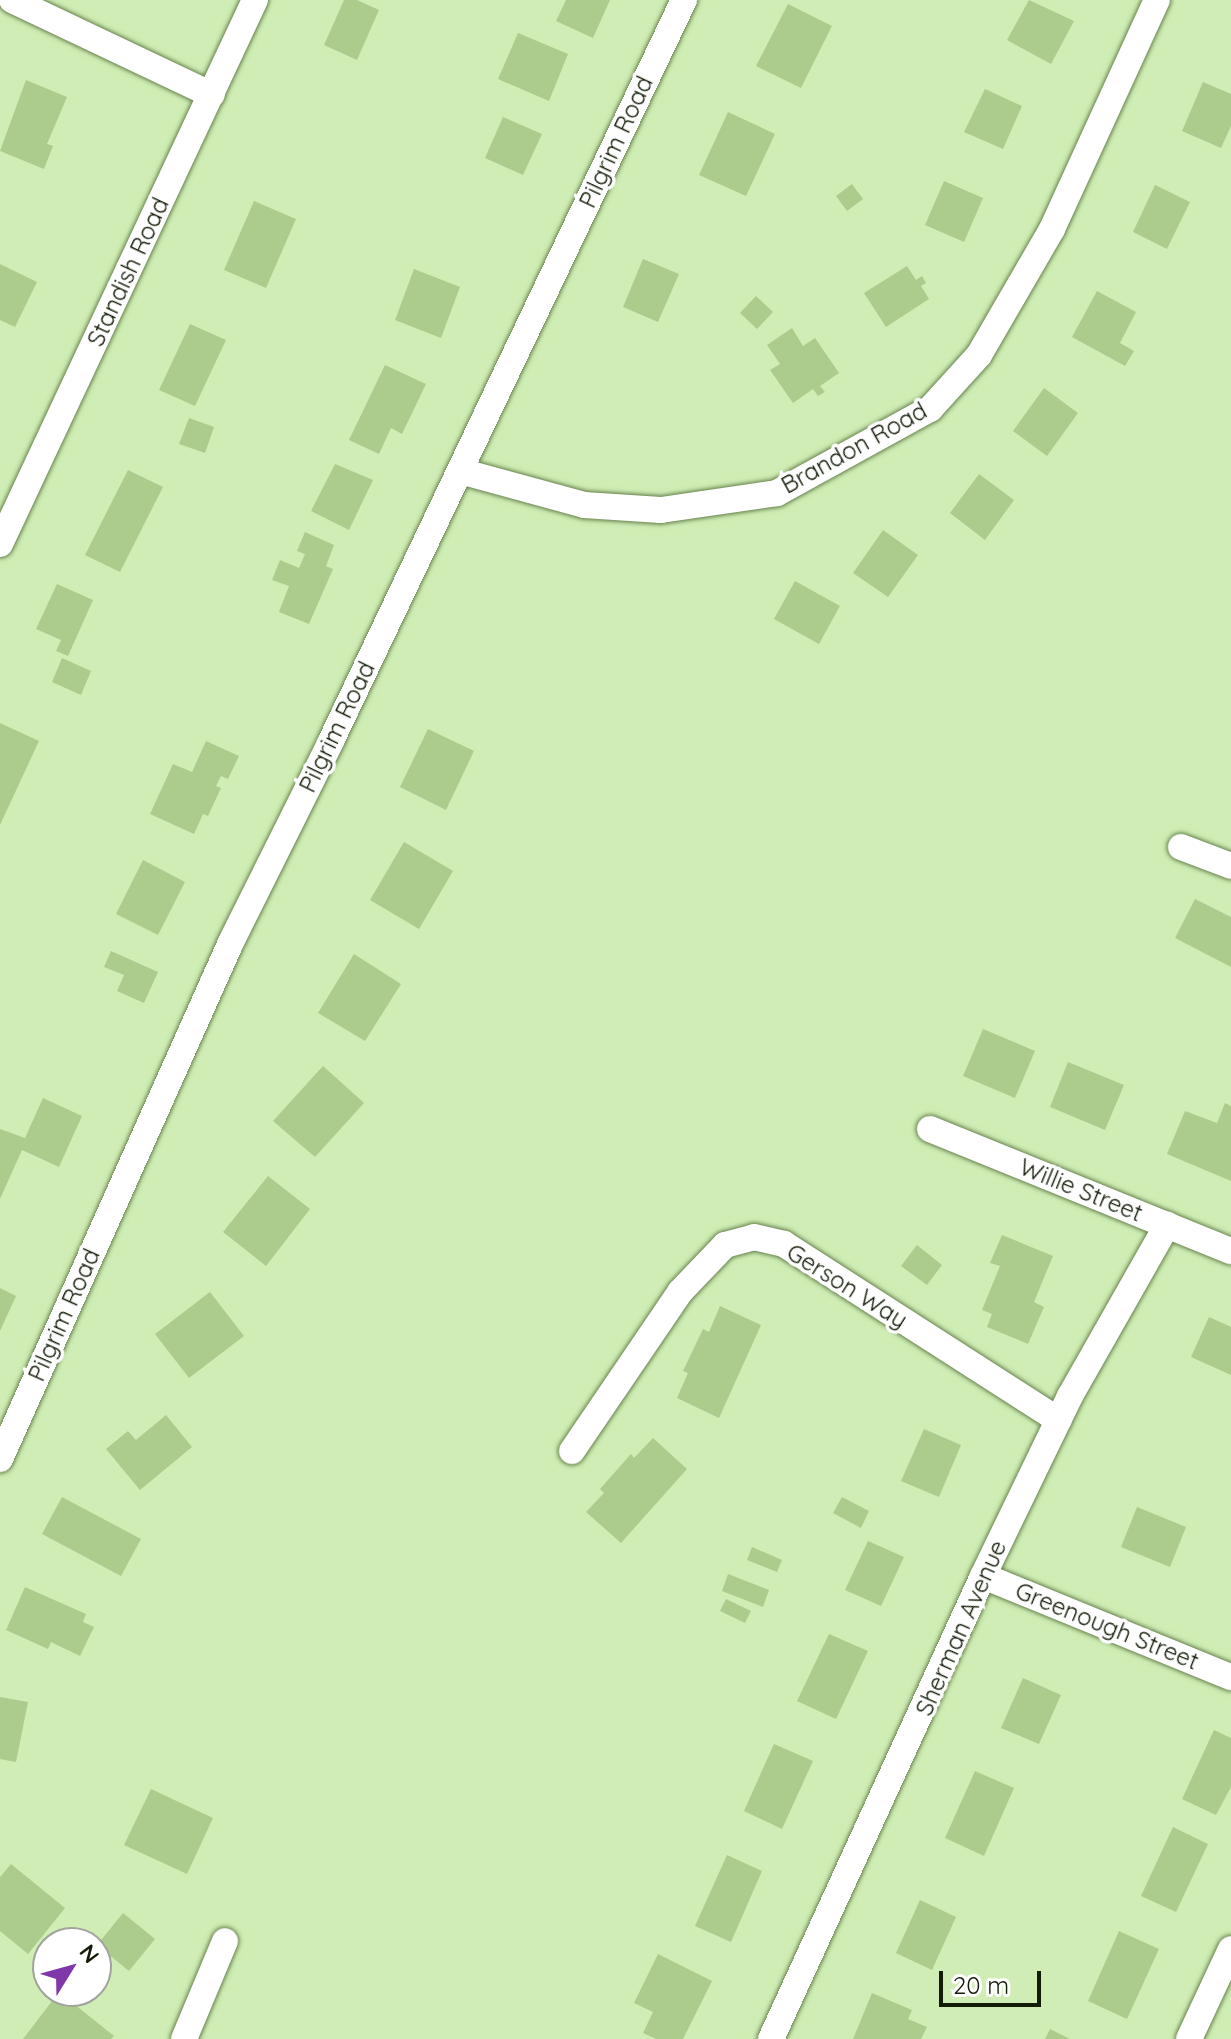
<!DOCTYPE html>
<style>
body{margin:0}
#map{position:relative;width:1231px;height:2039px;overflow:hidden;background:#cfedb4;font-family:Quicksand,sans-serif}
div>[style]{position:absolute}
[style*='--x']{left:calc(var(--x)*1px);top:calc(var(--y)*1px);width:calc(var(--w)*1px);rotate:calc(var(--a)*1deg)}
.building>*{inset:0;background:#accc8e}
.roads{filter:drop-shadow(0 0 2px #68834f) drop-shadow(0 0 2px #68834f)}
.minor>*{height:26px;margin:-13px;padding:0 13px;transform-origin:13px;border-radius:13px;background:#fff}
span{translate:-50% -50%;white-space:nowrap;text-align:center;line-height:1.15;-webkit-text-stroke:7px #fff;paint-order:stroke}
.street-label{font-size:24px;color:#121c07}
.north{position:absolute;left:32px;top:1927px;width:80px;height:80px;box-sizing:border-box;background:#fff;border:2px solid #a0a49c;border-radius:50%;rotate:53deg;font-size:22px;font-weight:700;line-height:32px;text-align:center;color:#121c07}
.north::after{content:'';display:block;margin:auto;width:28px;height:36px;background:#8037aa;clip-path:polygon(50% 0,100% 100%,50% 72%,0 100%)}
.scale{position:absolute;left:939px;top:1971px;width:102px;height:36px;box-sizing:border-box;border:4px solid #121c07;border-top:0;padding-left:10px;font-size:24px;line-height:28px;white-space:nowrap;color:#121c07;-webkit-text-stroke:6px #fff;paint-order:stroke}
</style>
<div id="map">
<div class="building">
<i style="clip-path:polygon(344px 0,357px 0,379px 10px,357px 60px,324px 45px)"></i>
<i style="clip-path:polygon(566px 0,610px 0,593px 38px,556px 21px)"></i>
<i style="clip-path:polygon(1029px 0,1074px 21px,1051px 64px,1007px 40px)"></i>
<i style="clip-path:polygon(788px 4px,832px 26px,801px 88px,756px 66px)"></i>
<i style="clip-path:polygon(518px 33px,568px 54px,549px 101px,498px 79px)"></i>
<i style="clip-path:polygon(26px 80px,67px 97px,47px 144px,53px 146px,44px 169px,0 151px)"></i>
<i style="clip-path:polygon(1203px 82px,1231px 94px,1231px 126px,1221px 148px,1182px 131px)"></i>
<i style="clip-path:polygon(985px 89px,1022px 106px,1003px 149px,964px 132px)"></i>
<i style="clip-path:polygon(728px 112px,775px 134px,746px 196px,699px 175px)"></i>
<i style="clip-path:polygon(503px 117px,542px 134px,523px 175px,485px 158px)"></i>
<i style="clip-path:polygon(944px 181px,983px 198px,964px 242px,925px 225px)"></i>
<i style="clip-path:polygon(852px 184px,863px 199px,847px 211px,836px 196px)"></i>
<i style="clip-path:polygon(1155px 185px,1190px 202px,1167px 249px,1133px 232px)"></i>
<i style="clip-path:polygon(254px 201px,296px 219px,266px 288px,224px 270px)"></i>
<i style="clip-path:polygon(643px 259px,679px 274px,658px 322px,623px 307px)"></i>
<i style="clip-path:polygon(0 264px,37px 282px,15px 327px,0 320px)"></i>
<i style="clip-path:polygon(907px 266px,916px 280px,922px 276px,926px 283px,921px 286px,929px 299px,886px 327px,864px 293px)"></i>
<i style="clip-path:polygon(414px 269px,460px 287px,441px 338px,395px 320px)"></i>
<i style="clip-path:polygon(1097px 291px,1136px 312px,1120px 343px,1134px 351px,1125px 366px,1072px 337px)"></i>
<i style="clip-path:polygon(756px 296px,773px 312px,757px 329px,740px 313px)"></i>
<i style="clip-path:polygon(190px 324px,226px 340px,195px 406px,159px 390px)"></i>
<i style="clip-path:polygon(792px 328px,803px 346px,815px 338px,839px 373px,820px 386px,825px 392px,818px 396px,813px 389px,793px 403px,770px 370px,780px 364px,767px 345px)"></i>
<i style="clip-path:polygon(385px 365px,426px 384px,402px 434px,391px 428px,379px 454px,349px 440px)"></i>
<i style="clip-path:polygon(1044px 388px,1078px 413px,1047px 456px,1013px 431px)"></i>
<i style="clip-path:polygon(189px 418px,214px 427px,205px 453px,179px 444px)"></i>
<i style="clip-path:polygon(335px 464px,373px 480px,349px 530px,311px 511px)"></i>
<i style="clip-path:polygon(128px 470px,163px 487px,120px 572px,85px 555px)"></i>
<i style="clip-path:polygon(979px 474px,1014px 500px,985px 540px,950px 513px)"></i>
<i style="clip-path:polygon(883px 530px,918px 555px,888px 597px,853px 573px)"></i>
<i style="clip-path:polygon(305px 532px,334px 545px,326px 566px,333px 569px,309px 624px,279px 612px,289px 586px,272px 580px,280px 560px,299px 568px,305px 554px,297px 551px)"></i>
<i style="clip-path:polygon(795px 581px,840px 606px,819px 644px,774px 619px)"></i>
<i style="clip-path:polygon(57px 584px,93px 600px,68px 656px,56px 651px,61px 640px,36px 629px)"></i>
<i style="clip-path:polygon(62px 658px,91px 671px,81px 695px,52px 682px)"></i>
<i style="clip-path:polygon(0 723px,39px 741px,0 825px)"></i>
<i style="clip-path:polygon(428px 729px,474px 751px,446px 810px,400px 787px)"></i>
<i style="clip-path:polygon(206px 741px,239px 756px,228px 779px,221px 776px,216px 786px,221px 788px,208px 816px,203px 814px,194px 834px,150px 814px,173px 764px,192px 772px)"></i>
<i style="clip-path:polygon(404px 842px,453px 871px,419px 929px,370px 900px)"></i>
<i style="clip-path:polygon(143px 860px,185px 882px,158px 935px,116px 914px)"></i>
<i style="clip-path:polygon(1195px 899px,1231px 917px,1231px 967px,1175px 938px)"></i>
<i style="clip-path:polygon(111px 951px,158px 972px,144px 1003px,117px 991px,124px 975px,104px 967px)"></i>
<i style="clip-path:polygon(354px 954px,401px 984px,365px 1041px,318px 1013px)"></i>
<i style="clip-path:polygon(983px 1029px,1035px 1051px,1015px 1098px,963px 1076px)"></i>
<i style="clip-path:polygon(1068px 1062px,1124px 1085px,1105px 1130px,1050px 1107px)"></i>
<i style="clip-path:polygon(323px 1066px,364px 1103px,315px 1157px,273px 1121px)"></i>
<i style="clip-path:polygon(43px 1098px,82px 1116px,59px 1167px,22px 1150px,0 1199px,0 1129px,25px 1138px)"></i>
<i style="clip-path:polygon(1225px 1103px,1231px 1106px,1231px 1181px,1167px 1154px,1185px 1111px,1217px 1123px)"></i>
<i style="clip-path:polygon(268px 1176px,310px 1209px,266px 1266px,223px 1232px)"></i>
<i style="clip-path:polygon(1002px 1235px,1053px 1256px,1034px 1302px,1044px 1307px,1028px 1344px,987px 1327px,992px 1314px,982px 1310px,1000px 1266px,990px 1263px)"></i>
<i style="clip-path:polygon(917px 1245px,942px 1265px,927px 1285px,901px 1266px)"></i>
<i style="clip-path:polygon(0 1288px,16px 1296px,0 1331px)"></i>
<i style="clip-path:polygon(210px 1292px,244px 1336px,189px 1378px,155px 1334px)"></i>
<i style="clip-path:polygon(720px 1306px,761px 1325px,719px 1418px,677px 1398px,688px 1373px,683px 1371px,703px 1329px,709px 1332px)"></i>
<i style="clip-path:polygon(1209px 1317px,1231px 1327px,1231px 1375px,1191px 1357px)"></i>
<i style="clip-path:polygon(166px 1415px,192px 1447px,140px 1490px,106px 1449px,128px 1431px,136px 1440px)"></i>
<i style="clip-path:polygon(924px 1429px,961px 1445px,939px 1497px,901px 1481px)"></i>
<i style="clip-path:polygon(653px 1438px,687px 1469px,621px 1543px,586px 1512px,604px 1493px,600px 1489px,631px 1454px,634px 1458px)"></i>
<i style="clip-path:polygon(62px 1497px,141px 1539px,121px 1576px,42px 1534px)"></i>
<i style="clip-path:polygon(842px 1497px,869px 1511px,861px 1528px,833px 1513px)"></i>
<i style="clip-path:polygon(1137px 1507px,1186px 1527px,1170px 1567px,1121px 1547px)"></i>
<i style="clip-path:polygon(868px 1541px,904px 1557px,881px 1606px,845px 1590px)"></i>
<i style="clip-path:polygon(752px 1547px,782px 1560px,777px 1572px,747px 1560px)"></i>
<i style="clip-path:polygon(728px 1574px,769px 1590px,763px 1607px,722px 1591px)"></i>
<i style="clip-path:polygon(25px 1587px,86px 1614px,83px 1622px,94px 1627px,80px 1656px,51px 1642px,48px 1649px,6px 1630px)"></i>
<i style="clip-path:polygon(726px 1599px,751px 1611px,745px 1623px,720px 1611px)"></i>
<i style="clip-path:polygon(829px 1634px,868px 1651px,836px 1719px,797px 1701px)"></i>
<i style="clip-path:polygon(1023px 1678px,1061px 1695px,1039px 1744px,1001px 1728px)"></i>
<i style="clip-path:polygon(0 1697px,28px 1702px,16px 1762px,0 1759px)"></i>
<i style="clip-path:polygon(1214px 1730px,1231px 1738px,1231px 1787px,1216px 1815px,1182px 1799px)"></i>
<i style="clip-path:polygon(774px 1744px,813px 1761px,782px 1829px,744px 1811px)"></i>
<i style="clip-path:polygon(975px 1771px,1014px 1788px,984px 1856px,945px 1838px)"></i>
<i style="clip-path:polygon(151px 1789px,213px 1818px,187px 1874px,124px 1845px)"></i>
<i style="clip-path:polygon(1173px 1827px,1208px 1844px,1176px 1912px,1141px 1896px)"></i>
<i style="clip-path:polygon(727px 1855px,762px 1871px,731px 1942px,695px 1926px)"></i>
<i style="clip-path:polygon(11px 1864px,65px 1908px,28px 1954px,0 1931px,0 1877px)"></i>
<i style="clip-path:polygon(920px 1900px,956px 1917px,932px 1970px,896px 1953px)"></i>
<i style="clip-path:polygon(123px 1913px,155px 1939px,129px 1971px,97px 1945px)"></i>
<i style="clip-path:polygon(1119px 1931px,1159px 1949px,1127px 2019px,1088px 2001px)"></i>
<i style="clip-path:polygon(658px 1954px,712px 1981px,683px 2039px,656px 2039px,643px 2033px,653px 2012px,634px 2003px)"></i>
<i style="clip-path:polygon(59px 1992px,114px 2036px,111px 2039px,23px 2039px)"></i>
<i style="clip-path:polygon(872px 1993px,912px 2010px,908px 2019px,927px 2027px,921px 2039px,853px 2039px)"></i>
<i style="clip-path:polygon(1050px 2029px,1070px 2039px,1045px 2039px)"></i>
</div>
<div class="roads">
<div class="minor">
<i style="--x:12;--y:0;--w:221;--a:25.4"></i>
<i style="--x:460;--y:471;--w:129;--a:15.3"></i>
<i style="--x:584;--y:505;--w:77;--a:3.7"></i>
<i style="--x:661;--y:510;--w:117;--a:-8.3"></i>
<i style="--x:777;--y:493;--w:175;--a:-28.8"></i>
<i style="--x:930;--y:409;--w:73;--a:-47.8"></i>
<i style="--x:979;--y:355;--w:146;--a:-59.9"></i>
<i style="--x:1052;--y:229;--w:252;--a:-65.4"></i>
<i style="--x:0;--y:544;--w:601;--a:-64.89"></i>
<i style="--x:1181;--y:847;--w:53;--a:20.8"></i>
<i style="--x:930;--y:1129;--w:325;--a:22.1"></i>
<i style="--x:572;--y:1451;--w:192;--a:-55.8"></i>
<i style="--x:680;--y:1292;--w:65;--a:-46.2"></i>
<i style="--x:725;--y:1245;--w:30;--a:-15"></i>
<i style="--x:754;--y:1237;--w:31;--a:13"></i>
<i style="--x:784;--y:1244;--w:326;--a:32.7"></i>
<i style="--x:0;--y:1459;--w:566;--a:-65.92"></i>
<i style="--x:231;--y:942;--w:225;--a:-63.5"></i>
<i style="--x:331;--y:741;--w:821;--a:-64.53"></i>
<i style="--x:983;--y:1576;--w:268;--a:22.2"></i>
<i style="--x:184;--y:2039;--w:106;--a:-67.3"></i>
<i style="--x:771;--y:2039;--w:509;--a:-65.4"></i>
<i style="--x:983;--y:1576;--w:200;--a:-64.2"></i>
<i style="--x:1070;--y:1396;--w:197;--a:-60.4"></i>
<i style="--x:1189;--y:2039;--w:99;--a:-65"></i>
</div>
</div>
<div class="street-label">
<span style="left:616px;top:142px;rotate:-65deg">Pilgrim Road</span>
<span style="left:128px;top:272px;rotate:-65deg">Standish Road</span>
<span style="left:854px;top:448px;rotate:-29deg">Brandon Road</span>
<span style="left:337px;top:727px;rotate:-64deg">Pilgrim Road</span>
<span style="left:1081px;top:1190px;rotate:22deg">Willie Street</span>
<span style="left:847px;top:1286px;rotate:32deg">Gerson Way</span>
<span style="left:64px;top:1315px;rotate:-66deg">Pilgrim Road</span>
<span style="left:1107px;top:1626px;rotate:22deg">Greenough Street</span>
<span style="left:961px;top:1628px;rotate:-66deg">Sherman Avenue</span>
</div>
<div class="north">N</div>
<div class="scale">20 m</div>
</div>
